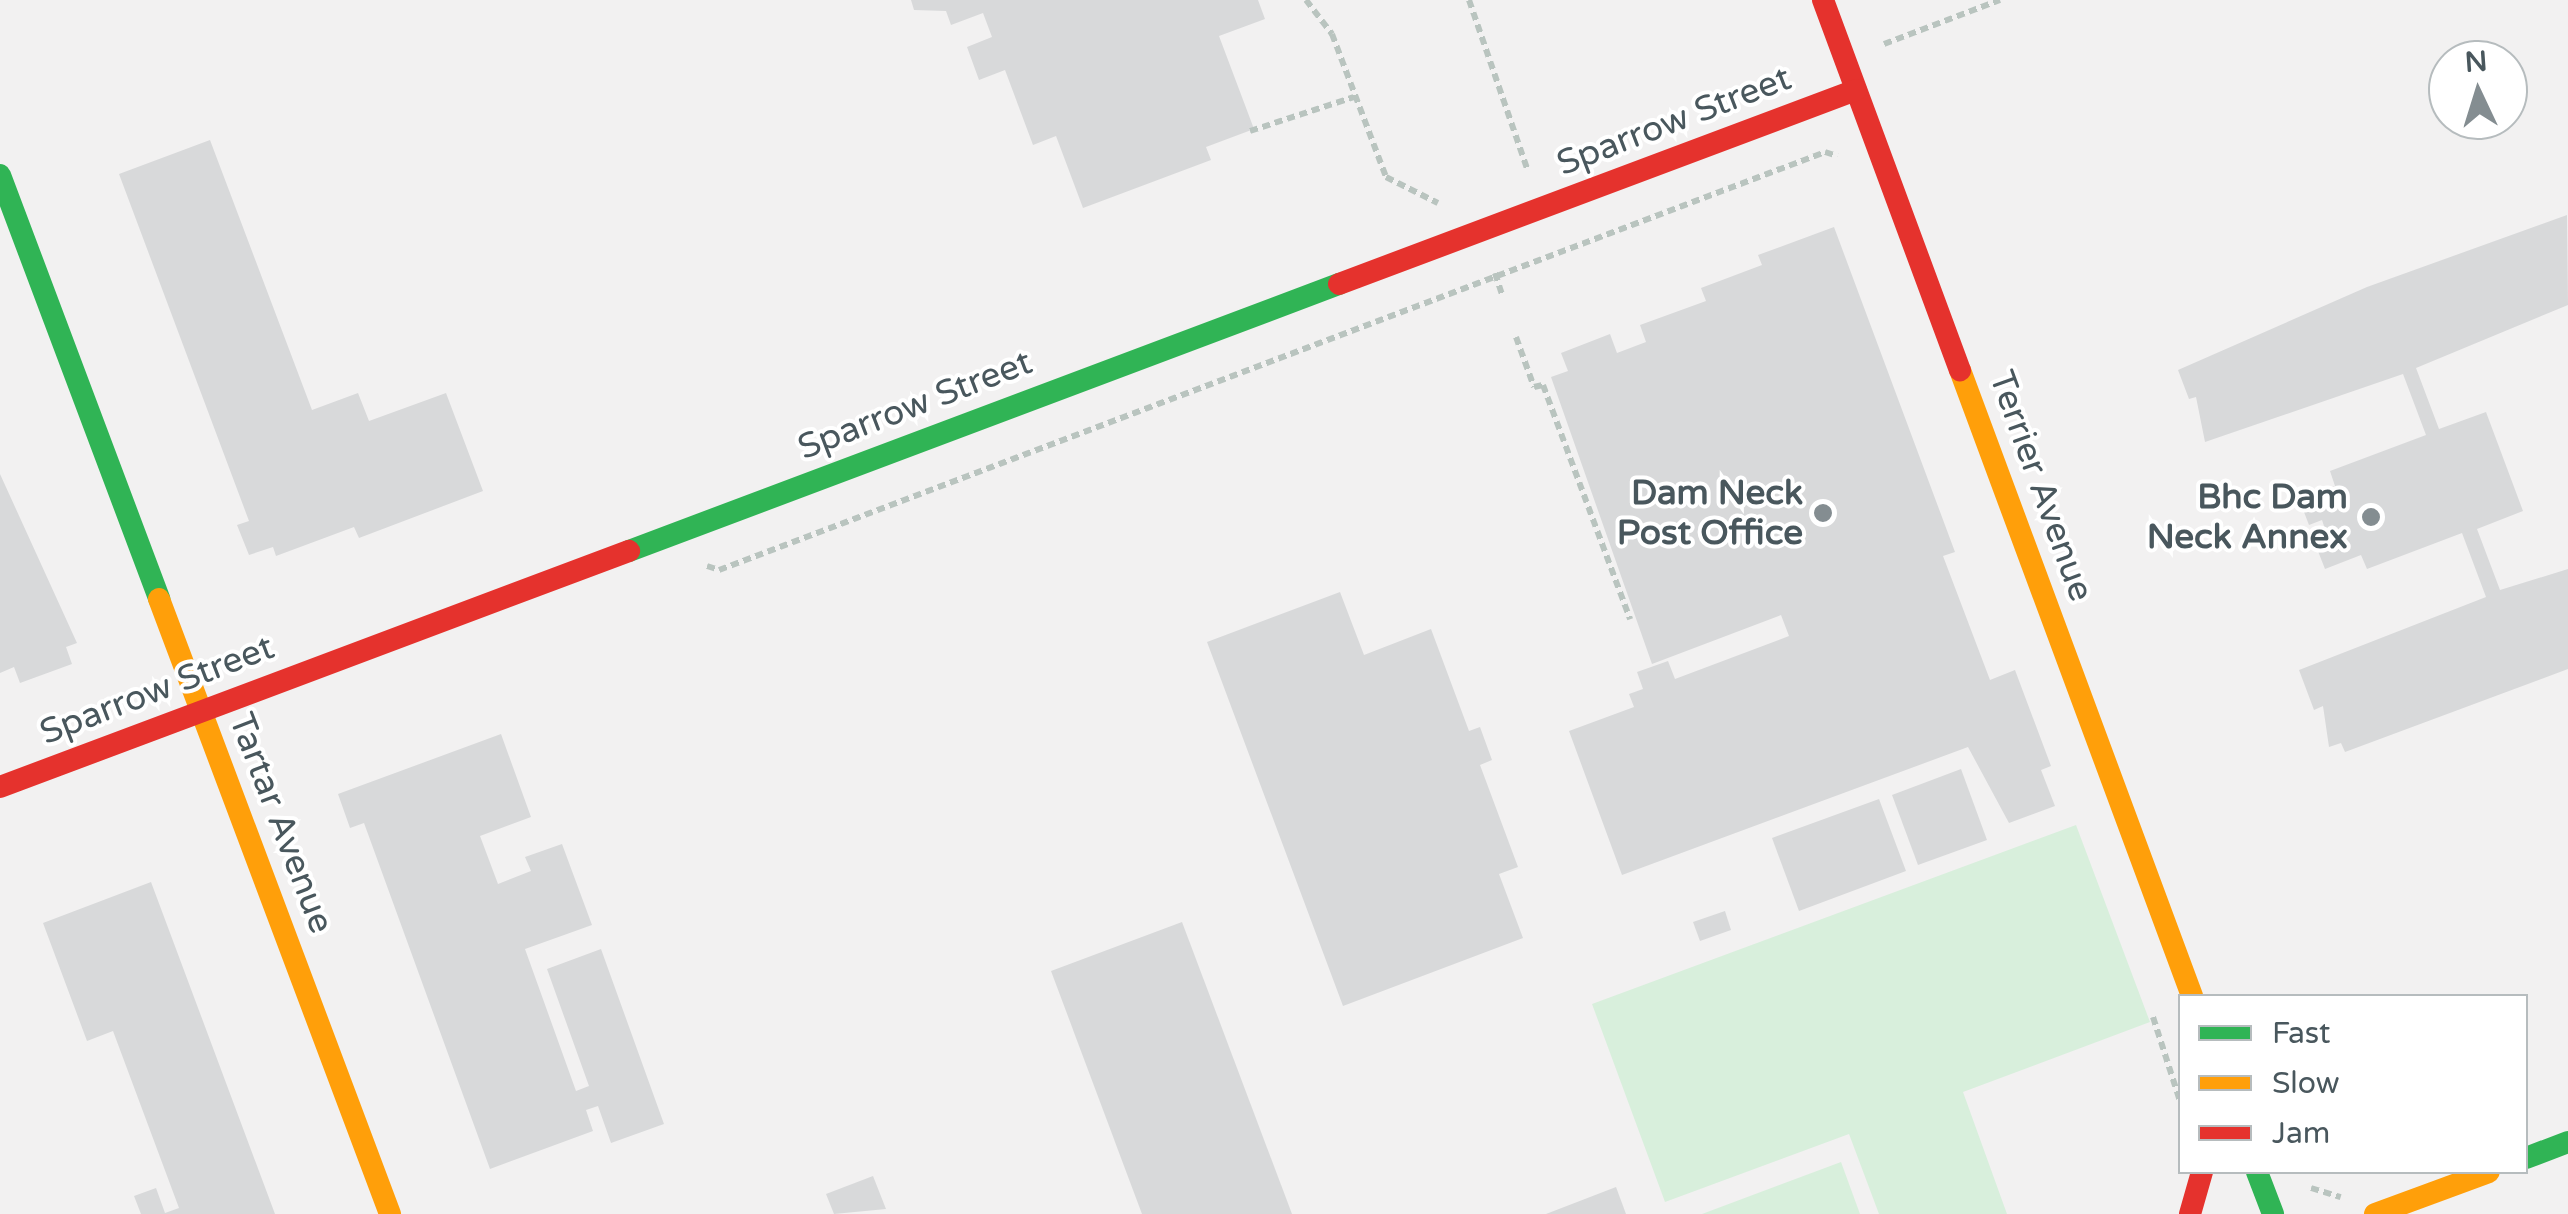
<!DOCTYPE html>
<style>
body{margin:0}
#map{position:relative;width:2568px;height:1214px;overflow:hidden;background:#f2f1f1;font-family:"Varela Round",sans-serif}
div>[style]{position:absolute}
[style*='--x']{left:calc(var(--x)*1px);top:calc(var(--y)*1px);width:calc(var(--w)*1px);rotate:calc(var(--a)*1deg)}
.green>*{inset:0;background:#d8efdc}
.building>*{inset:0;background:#d8d9da}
.path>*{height:6px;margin-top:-3px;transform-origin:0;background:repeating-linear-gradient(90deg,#b9c4bf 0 8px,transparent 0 13px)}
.fast>*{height:22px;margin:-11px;padding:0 11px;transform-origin:11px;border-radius:11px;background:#30b455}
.slow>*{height:22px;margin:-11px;padding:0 11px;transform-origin:11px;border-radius:11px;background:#ff9f0a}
.jam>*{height:22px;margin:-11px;padding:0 11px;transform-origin:11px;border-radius:11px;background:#e5322d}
.dots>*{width:28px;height:28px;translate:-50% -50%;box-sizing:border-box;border:5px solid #fff;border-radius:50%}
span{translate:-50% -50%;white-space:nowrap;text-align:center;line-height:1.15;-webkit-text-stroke:8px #fff;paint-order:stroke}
.street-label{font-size:35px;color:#49575d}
.poi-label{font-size:35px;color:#49575d;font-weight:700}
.right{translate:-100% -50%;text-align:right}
.legend{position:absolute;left:2178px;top:994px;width:350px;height:180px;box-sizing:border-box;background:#fff;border:2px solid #b6bcbe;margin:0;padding:12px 18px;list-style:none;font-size:30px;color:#49575d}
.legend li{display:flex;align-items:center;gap:20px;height:50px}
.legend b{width:50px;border:2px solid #b6bcbe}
.north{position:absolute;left:2428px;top:40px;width:100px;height:100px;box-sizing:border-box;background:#fff;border:2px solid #b6bcbe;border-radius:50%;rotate:356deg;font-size:28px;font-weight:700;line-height:40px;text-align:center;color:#49575d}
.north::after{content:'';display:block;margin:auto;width:35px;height:45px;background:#848d91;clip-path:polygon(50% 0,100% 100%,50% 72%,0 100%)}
</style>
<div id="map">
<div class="green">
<i style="clip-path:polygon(2076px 825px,2150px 1022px,1963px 1092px,2007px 1214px,1879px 1214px,1849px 1134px,1665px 1202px,1592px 1004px)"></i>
<i style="clip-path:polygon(1841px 1162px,1860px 1214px,1702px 1214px)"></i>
</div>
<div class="building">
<i style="clip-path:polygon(911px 0,1258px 0,1265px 19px,1219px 36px,1254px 129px,1206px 147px,1211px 160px,1083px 208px,1056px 136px,1033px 145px,1005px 70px,979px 80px,967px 47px,992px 37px,983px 13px,951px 25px,946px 11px,914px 10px)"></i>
<i style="clip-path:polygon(210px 140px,312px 410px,358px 393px,369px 421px,446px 393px,483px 491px,359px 538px,354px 527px,276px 556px,273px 547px,249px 555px,237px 525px,249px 521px,119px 174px)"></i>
<i style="clip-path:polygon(2567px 215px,2568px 305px,2416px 368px,2439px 429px,2486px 412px,2523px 511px,2477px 529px,2500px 590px,2568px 569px,2568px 669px,2345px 752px,2341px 743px,2329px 747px,2323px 706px,2314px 710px,2299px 670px,2486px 597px,2462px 533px,2367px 569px,2361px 555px,2325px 569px,2314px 541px,2327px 535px,2322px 520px,2309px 525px,2299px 499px,2335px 486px,2330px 471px,2426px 435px,2403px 374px,2205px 442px,2196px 397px,2189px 399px,2178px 370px,2367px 287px)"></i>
<i style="clip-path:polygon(1834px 227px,1955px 552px,1943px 556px,1990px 680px,2015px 670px,2051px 766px,2041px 770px,2055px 806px,2009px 823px,1968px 747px,1622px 875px,1569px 731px,1634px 707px,1629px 694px,1643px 689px,1637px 672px,1668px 661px,1675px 679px,1789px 636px,1781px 615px,1652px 664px,1551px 377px,1568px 371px,1561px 353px,1610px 334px,1617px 353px,1646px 342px,1640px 325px,1706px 301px,1701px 288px,1762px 265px,1758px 255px)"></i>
<i style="clip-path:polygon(0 474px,77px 643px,66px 647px,72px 664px,20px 683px,14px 667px,0 673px)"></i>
<i style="clip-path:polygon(1340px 592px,1364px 655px,1431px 629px,1469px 731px,1480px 727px,1492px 760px,1480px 765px,1518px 867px,1499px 874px,1523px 938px,1343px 1006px,1207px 642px)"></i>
<i style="clip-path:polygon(501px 734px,531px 817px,480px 836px,498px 884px,531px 871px,525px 857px,562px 844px,592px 925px,525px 949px,576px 1091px,589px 1086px,547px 969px,601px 949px,664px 1124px,611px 1143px,598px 1106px,586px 1110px,593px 1131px,490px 1169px,364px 823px,350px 828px,338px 794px)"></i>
<i style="clip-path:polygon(1961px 769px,1987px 840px,1918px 865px,1892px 795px)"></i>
<i style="clip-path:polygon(1879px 799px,1906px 871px,1799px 911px,1772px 838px)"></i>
<i style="clip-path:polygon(151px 882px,275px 1214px,141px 1214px,134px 1196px,156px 1188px,165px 1213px,179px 1208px,113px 1031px,87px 1041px,43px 923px)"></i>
<i style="clip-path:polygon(1725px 911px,1731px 930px,1700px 941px,1693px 922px)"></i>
<i style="clip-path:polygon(1182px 922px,1292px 1214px,1142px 1214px,1051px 971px)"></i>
<i style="clip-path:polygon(873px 1176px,886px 1209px,834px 1214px,826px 1194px)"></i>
<i style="clip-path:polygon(1616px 1187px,1626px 1214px,1546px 1214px)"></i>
</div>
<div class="path">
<i style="--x:1306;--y:0;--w:43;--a:52.6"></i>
<i style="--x:1332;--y:34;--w:153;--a:69.3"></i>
<i style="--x:1386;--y:177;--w:58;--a:26.6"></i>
<i style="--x:1469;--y:0;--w:178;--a:71"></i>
<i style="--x:1884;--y:44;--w:124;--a:-20.8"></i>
<i style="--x:1250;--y:131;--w:109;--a:-18.1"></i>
<i style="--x:1495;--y:273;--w:22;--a:72"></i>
<i style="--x:1516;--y:337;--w:53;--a:70.2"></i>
<i style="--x:1534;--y:387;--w:9;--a:-13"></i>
<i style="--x:1543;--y:385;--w:250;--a:69.6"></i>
<i style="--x:707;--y:566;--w:13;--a:18"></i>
<i style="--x:719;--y:570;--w:1182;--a:-20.7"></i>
<i style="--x:1825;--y:152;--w:13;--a:18"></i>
<i style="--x:2153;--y:1017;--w:88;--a:72.2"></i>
<i style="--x:2311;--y:1188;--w:31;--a:17"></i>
</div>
<div class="fast">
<i style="--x:0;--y:175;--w:453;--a:69.4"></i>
<i style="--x:629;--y:551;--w:759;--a:-20.61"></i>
<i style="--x:2526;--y:1158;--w:45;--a:-20.9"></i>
<i style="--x:2257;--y:1172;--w:45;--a:69.1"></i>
</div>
<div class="slow">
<i style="--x:1960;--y:370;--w:668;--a:69.66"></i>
<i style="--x:159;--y:599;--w:657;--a:69.41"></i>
<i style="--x:2375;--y:1214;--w:121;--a:-20.2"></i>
</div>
<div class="jam">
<i style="--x:1823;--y:0;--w:395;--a:69.7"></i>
<i style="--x:1339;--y:284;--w:552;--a:-20.57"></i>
<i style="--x:0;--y:787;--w:672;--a:-20.57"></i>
<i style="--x:2190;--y:1214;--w:44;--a:-74.1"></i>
</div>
<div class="dots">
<i style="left:1823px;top:513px;background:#848d91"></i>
<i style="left:2371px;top:517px;background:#848d91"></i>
</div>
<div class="street-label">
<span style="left:1674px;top:121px;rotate:-21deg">Sparrow Street</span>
<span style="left:915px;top:405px;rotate:-21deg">Sparrow Street</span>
<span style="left:2041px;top:486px;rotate:70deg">Terrier Avenue</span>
<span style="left:157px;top:690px;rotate:-21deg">Sparrow Street</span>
<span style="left:281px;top:823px;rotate:69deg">Tartar Avenue</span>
</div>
<div class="poi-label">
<span class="right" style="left:1803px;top:513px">Dam Neck<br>Post Office</span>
<span class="right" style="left:2348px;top:517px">Bhc Dam<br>Neck Annex</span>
</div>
<ul class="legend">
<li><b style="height:12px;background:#30b455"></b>Fast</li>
<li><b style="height:12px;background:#ff9f0a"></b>Slow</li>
<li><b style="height:12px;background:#e5322d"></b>Jam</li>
</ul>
<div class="north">N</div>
</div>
